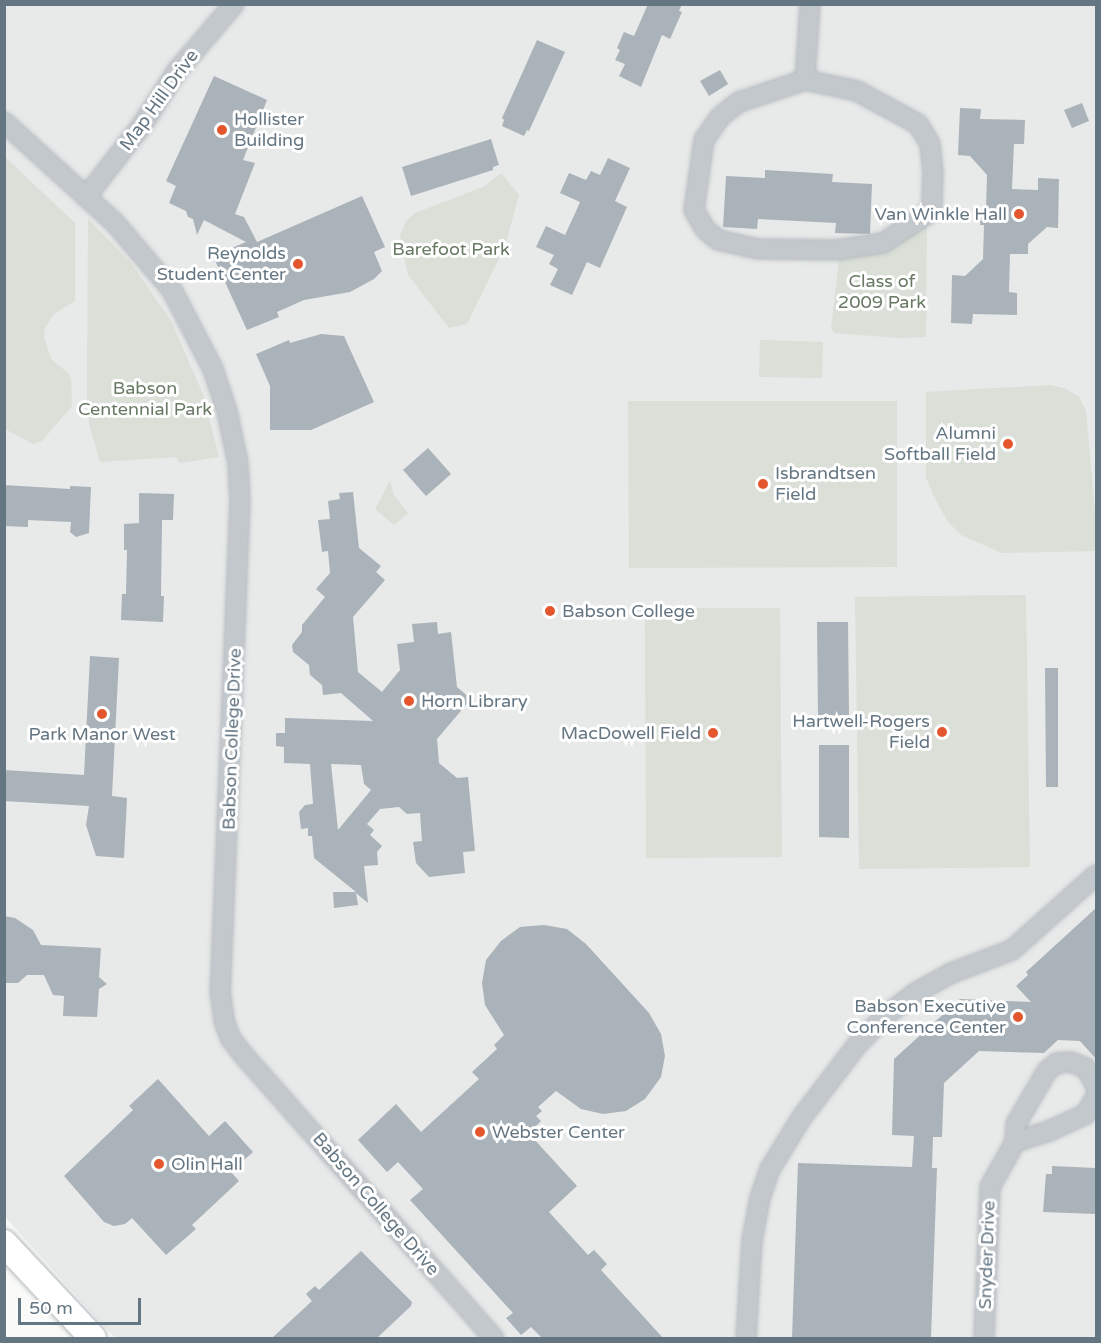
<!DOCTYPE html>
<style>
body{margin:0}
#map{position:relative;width:1101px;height:1343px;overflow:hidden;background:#fafaf8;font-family:"Varela Round",sans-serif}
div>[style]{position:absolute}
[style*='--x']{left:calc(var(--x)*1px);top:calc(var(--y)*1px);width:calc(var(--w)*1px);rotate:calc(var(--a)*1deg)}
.built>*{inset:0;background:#e8e9e9}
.green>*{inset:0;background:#dadfd7}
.building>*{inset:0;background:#aab3b9}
.roads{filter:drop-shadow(0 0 2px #b3babf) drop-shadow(0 0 2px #b3babf)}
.street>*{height:18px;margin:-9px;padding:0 9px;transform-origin:9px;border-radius:9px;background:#c3c8cc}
.secondary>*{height:26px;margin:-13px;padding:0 13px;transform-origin:13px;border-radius:13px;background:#fff}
.dots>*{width:16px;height:16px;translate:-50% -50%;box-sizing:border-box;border:3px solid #fff;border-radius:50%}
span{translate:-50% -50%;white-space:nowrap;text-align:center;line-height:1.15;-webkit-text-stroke:6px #fff;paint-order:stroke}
.street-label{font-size:18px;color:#657683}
.poi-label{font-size:18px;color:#657683}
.left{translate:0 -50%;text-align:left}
.right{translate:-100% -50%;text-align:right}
.park-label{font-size:18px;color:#687a64}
.frame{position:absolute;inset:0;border:6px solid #657683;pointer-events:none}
.scale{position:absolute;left:18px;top:1298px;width:123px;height:27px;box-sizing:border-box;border:3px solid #657683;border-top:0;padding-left:8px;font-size:18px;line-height:21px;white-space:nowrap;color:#657683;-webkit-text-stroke:4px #fff;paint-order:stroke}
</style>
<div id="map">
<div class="built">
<i style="clip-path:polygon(5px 5px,1096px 5px,1096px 1338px,115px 1338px,5px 1217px)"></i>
</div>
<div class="green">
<i style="clip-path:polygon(5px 157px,75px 223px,75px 301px,54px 314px,45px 328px,44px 336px,51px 359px,68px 373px,71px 379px,72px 406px,42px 441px,33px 444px,5px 429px)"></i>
<i style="clip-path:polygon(501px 173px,519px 195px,505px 246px,467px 324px,449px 328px,408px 275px,400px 236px,406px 221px,415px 213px,485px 186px)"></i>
<i style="clip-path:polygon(88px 219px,131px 263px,171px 321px,203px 394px,219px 457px,180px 463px,176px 457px,100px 462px,89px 424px,87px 398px)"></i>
<i style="clip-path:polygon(927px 219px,926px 337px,898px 338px,835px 333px,831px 328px,840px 253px)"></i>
<i style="clip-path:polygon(760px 340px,823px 342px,822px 378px,759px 377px)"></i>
<i style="clip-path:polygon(1050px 385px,1064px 388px,1079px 397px,1086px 411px,1096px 522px,1096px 551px,1002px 553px,961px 535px,948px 522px,933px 495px,926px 477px,926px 392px)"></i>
<i style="clip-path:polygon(628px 401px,897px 401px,897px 567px,629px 568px)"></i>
<i style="clip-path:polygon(390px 481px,394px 495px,408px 513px,394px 525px,375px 509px)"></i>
<i style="clip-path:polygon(1026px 595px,1030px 867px,859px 869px,855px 597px)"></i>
<i style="clip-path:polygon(645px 608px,780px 608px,782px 857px,646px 858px)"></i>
</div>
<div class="building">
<i style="clip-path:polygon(648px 4px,682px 4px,679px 11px,682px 12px,670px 39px,662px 35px,641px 87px,619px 76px,625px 64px,615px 60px,620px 50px,617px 48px,624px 32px,634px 36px)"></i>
<i style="clip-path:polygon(537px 40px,565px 52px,529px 131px,527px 130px,524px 136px,502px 126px,504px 120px,502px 118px)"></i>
<i style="clip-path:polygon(720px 70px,728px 84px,709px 96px,700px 81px)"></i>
<i style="clip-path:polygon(214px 76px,267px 100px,243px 160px,255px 163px,235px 214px,244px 217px,257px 242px,362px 196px,385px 247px,374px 252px,382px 271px,374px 279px,350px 292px,304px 300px,277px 312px,279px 317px,247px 330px,213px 256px,246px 242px,204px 220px,197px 235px,193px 219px,188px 217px,186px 211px,169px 203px,176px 186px,166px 181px)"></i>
<i style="clip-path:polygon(1082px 103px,1089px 121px,1072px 128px,1064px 110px)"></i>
<i style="clip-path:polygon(960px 108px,981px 109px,980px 119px,1025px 120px,1024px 144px,1014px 144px,1012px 189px,1038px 190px,1038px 178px,1059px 179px,1058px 228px,1047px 227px,1028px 244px,1028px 254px,1010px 254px,1009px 292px,1017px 293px,1017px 315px,973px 314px,972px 324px,951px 323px,952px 275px,965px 276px,983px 259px,984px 225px,980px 225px,981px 209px,986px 210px,987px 175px,970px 156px,958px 155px)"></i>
<i style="clip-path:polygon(491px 139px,499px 165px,493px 167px,493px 170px,411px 196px,402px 167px)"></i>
<i style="clip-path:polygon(608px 158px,630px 168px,615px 201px,627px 207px,600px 268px,587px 262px,572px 295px,550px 285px,558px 269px,549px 264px,554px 255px,536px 247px,546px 226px,565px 235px,577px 209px,580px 202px,560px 193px,569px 173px,586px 180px,591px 171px,600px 175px)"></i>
<i style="clip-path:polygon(765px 170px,833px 174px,832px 182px,872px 184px,870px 234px,835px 233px,836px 223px,758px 219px,757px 229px,723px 227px,726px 176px,765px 178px)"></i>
<i style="clip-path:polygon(321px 334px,344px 336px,374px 402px,311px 430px,270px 430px,270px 386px,256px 354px,289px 340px,290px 343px)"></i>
<i style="clip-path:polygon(428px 448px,451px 474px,426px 496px,403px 470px)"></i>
<i style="clip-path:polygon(4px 485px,70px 489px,70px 486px,91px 487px,89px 533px,76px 537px,70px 532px,71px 522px,28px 520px,28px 527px,4px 526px)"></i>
<i style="clip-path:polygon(evenodd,353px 492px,359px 548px,381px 566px,376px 572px,385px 580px,353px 617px,358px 672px,382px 692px,400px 670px,397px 644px,414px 642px,412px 624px,437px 622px,438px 634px,451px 632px,457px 687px,471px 699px,437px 739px,439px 763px,457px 778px,468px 777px,475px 851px,463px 852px,465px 873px,429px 877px,416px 863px,413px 842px,422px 841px,420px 813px,407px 814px,399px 807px,380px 809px,367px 824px,374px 830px,370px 835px,382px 846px,377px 852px,378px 865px,364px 866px,368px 903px,356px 893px,358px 905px,334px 908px,333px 892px,356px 892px,314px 858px,312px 836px,308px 836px,308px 828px,301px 829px,299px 812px,305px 805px,313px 804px,310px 764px,284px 763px,284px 747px,276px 746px,276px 733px,285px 733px,285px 718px,373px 721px,341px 693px,323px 695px,322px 685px,310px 675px,309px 665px,293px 652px,292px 645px,302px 632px,302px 625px,325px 597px,316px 589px,330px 573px,328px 551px,322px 552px,318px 520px,330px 519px,328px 501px,340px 499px,339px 493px,353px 492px,331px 764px,361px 765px,364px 784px,371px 790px,338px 830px,331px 764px)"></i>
<i style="clip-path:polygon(139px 493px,174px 494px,173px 520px,162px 520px,161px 596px,164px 596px,163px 622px,121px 620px,122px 594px,126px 594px,127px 550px,124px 550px,124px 524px,139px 523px)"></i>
<i style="clip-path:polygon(817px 622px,848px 622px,849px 715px,818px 716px)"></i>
<i style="clip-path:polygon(90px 656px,119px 658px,112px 796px,127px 798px,124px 858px,96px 856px,86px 825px,89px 806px,4px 801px,4px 770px,84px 775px)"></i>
<i style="clip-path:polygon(1045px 668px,1058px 668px,1058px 787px,1046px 787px)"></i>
<i style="clip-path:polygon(819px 745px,849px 745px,849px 838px,819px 837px)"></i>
<i style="clip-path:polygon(1096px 908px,1096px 1059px,1080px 1041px,1058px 1040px,1044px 1053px,979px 1051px,944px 1083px,942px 1137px,933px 1137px,932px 1168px,937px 1168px,931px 1338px,792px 1338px,798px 1163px,912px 1167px,914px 1136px,892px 1135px,894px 1059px,960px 999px,1031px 1002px,1016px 986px,1028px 975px,1026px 972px)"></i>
<i style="clip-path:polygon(4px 916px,15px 918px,33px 930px,41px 945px,101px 948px,99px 977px,107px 984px,99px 989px,97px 1017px,63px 1016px,64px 996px,53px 995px,44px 975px,27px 975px,18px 983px,4px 983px)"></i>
<i style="clip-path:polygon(544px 925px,567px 929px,586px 944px,649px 1013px,661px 1034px,665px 1056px,661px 1077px,645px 1099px,626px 1111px,603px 1114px,581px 1109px,556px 1091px,538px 1107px,542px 1111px,536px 1116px,541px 1121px,535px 1127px,539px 1132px,533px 1138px,577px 1186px,549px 1212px,588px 1255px,594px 1250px,607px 1264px,601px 1270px,663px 1338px,542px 1338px,531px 1327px,521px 1335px,506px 1318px,513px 1313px,410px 1200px,423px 1189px,398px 1162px,387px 1172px,358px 1140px,396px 1104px,421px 1132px,479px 1079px,472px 1072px,497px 1049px,494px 1045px,504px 1035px,485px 1005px,482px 983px,486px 960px,501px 941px,520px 927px)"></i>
<i style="clip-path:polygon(158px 1079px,209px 1136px,225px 1121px,253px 1152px,231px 1172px,239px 1181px,192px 1225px,196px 1229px,166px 1255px,132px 1218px,125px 1224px,114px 1226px,104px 1222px,64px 1176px,133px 1110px,129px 1106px)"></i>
<i style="clip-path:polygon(1052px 1166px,1096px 1168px,1096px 1214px,1043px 1212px,1046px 1174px,1052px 1174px)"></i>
<i style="clip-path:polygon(361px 1251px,412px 1302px,411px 1306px,377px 1338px,272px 1338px,312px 1301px,306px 1294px,315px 1286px,319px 1290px)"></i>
</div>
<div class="roads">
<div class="street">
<i style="--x:805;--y:80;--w:53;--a:11.9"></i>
<i style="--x:857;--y:91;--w:69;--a:28.4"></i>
<i style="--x:918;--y:124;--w:23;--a:59"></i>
<i style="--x:930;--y:144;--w:29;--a:84"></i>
<i style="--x:933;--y:173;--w:38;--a:92"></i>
<i style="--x:932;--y:211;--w:59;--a:146.9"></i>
<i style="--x:883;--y:243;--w:48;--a:171.5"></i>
<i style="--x:836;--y:250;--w:78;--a:-179.3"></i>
<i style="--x:758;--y:249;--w:41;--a:-167.3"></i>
<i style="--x:718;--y:240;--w:17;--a:-140"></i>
<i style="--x:705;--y:229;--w:22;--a:-120"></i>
<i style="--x:694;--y:210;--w:71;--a:-81.9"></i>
<i style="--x:704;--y:140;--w:29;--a:-55"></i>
<i style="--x:721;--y:116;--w:23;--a:-38"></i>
<i style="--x:739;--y:102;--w:70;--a:-18.4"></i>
<i style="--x:805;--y:80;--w:76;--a:-86.2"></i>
<i style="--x:4;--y:122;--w:150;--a:42.3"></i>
<i style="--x:115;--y:223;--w:88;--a:49.6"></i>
<i style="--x:172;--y:290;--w:89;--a:62.6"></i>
<i style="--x:213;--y:369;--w:44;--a:71.6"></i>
<i style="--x:227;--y:411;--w:53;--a:78.1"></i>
<i style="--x:238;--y:463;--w:38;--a:87"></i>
<i style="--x:240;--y:501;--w:490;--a:92.3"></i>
<i style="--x:220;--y:991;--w:30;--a:82"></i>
<i style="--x:224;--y:1021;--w:19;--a:69"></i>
<i style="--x:231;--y:1039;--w:24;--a:52"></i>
<i style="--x:246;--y:1058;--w:374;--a:48.5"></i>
<i style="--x:86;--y:197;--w:91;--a:-52.1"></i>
<i style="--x:142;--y:125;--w:64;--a:-57.1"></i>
<i style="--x:177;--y:71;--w:88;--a:-49.6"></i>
<i style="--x:1015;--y:1142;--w:36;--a:-18"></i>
<i style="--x:1049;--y:1131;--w:41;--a:-24.7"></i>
<i style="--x:1086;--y:1114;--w:21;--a:-61"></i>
<i style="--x:746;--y:1338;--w:97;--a:-86.5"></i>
<i style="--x:752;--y:1241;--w:44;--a:-79.5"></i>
<i style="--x:760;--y:1198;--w:31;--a:-71"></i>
<i style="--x:770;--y:1169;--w:61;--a:-58.4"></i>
<i style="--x:802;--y:1117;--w:91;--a:-52.6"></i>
<i style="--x:857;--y:1045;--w:40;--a:-46"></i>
<i style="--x:885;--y:1016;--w:40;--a:-37"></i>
<i style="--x:917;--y:992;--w:37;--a:-29"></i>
<i style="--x:949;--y:974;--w:67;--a:-20.9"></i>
<i style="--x:1012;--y:950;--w:113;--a:-41.8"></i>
<i style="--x:984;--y:1338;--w:151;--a:-87.7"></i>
<i style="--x:990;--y:1187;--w:51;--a:-60.9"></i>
<i style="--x:1015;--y:1142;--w:18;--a:-87"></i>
<i style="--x:1016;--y:1124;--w:61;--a:-59.7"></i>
<i style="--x:1047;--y:1071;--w:13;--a:-39"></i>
<i style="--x:1057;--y:1063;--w:14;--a:-4"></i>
<i style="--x:1071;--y:1062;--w:16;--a:22"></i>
<i style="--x:1086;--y:1068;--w:21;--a:61"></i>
</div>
<div class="secondary">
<i style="--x:4;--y:1243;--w:130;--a:46.9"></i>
</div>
</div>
<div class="dots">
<i style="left:222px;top:130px;background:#e4572e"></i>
<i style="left:1019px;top:214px;background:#e4572e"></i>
<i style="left:298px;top:264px;background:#e4572e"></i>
<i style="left:1008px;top:444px;background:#e4572e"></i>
<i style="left:763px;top:484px;background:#e4572e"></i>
<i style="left:550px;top:611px;background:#e4572e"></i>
<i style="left:409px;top:701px;background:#e4572e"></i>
<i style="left:102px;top:714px;background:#e4572e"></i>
<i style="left:942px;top:732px;background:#e4572e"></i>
<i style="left:713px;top:733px;background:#e4572e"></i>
<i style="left:1018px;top:1017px;background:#e4572e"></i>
<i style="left:480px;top:1132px;background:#e4572e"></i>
<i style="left:159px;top:1164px;background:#e4572e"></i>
</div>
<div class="street-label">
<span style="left:159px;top:100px;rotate:-54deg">Map Hill Drive</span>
<span style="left:232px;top:739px;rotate:-88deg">Babson College Drive</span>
<span style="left:376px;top:1204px;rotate:49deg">Babson College Drive</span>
<span style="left:987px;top:1255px;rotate:-88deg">Snyder Drive</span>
</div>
<div class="poi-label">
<span class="left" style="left:234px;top:130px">Hollister<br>Building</span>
<span class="right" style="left:1007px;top:214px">Van Winkle Hall</span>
<span class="right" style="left:286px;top:264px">Reynolds<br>Student Center</span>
<span class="right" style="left:996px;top:444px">Alumni<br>Softball Field</span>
<span class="left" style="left:775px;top:484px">Isbrandtsen<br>Field</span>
<span class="left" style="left:562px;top:611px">Babson College</span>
<span class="left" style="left:421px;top:701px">Horn Library</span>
<span class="right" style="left:930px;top:732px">Hartwell-Rogers<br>Field</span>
<span class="right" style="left:701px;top:733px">MacDowell Field</span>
<span style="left:102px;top:734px">Park Manor West</span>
<span class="right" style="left:1006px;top:1017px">Babson Executive<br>Conference Center</span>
<span class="left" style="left:492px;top:1132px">Webster Center</span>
<span class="left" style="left:171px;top:1164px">Olin Hall</span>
</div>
<div class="park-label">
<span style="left:451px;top:249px">Barefoot Park</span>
<span style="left:882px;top:292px">Class of<br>2009 Park</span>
<span style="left:145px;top:399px">Babson<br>Centennial Park</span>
</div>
<div class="frame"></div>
<div class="scale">50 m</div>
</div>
